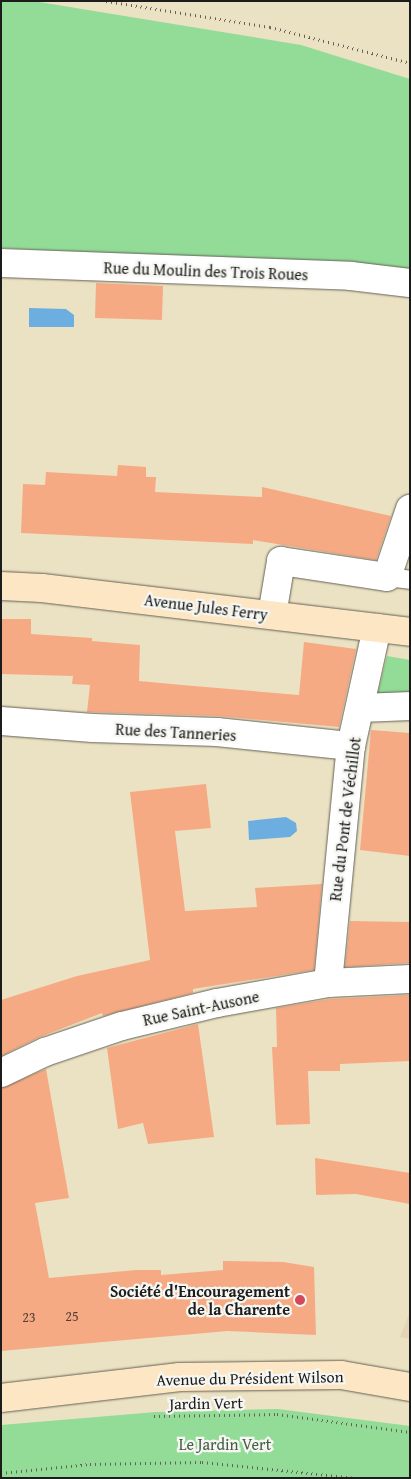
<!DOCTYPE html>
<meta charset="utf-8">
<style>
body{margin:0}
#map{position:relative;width:411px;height:1479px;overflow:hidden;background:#ebe2c3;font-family:"Gentium Book Plus",serif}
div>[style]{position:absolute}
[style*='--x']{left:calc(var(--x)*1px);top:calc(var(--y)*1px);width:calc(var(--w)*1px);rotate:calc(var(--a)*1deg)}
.built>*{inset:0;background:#e6d4b7}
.green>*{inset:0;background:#92dc98}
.water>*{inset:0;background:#6caee0}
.building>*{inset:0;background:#f6aa84}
.path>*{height:3px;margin-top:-1.5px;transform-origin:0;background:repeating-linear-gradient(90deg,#646156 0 1px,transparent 0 5px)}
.roads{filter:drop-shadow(0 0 1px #646156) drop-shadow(0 0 1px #646156)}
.lane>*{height:18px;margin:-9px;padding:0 9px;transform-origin:9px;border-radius:9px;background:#fff}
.street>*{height:28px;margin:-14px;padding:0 14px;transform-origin:14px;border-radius:14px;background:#fff}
.secondary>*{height:28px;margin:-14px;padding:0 14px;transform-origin:14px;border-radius:14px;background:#fce6c4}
.dots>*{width:14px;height:14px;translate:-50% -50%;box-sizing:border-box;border:2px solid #f6f6f2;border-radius:50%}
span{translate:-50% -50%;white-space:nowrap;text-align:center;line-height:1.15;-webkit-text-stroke:4.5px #f6f6f2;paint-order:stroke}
.number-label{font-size:14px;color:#524036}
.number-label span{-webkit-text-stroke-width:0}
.street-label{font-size:16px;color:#1c1c1c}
.poi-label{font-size:16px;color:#1c1c1c;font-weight:700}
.right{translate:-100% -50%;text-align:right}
.park-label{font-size:16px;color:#455f47}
.frame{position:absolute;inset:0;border:2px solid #1c1c1c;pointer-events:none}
</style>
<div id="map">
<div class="built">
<i style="clip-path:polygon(410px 1312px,410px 1339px,400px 1337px)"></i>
</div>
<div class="green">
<i style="clip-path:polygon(1px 1px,33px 1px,301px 45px,410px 79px,410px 270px,1px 248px)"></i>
<i style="clip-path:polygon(387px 656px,410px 660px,410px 694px,377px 696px)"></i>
<i style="clip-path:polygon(278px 1409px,410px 1426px,410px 1478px,1px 1478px,1px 1425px,156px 1412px)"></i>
</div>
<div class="water">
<i style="clip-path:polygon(29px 308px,66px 309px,74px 315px,74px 327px,29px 327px)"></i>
<i style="clip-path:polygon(286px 817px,296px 823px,297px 831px,290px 837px,249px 840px,248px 821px)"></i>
</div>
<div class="building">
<i style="clip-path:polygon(96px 283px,163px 286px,162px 320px,95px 318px)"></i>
<i style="clip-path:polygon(118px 465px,146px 467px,146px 477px,156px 477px,155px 492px,262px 497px,262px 487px,391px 516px,376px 560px,253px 540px,253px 544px,21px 533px,23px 484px,45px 485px,46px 472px,117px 476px)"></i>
<i style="clip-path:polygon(1px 619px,31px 619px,31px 634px,92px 638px,92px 641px,140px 645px,139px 681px,182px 685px,299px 695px,304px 642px,356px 649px,339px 727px,218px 716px,87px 712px,90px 685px,72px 684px,73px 676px,1px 674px)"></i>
<i style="clip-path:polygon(371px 730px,410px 733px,410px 856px,360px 850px)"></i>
<i style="clip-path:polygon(206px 784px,211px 828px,175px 831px,185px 911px,257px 907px,255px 888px,322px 884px,314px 970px,193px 989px,193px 993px,103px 1016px,102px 1013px,40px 1037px,1px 1056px,1px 1000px,77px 976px,150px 960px,130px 792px)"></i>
<i style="clip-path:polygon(350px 921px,410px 922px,410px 963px,345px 967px)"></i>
<i style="clip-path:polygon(410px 995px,410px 1061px,340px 1064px,340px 1071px,308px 1071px,310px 1124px,276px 1125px,272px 1047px,277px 1047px,276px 1008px,330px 999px)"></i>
<i style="clip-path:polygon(198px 1024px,214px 1137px,148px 1144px,143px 1123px,118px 1129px,107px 1048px)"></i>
<i style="clip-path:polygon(46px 1069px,69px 1198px,35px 1203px,49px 1278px,136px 1270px,161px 1270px,161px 1275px,223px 1270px,223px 1261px,283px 1262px,314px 1267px,316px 1335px,228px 1331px,1px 1351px,1px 1088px)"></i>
<i style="clip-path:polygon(315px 1158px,410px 1173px,410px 1204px,356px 1194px,316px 1195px)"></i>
</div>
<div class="path">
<i style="--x:106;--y:1;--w:166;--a:9"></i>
<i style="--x:270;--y:27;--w:145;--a:14.4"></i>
<i style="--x:154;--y:1416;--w:123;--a:-0.9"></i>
<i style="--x:277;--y:1414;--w:134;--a:7.7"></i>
<i style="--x:1;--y:1473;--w:89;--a:-5.8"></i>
<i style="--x:90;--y:1464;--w:112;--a:-1"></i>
<i style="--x:202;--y:1462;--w:157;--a:5.9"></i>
</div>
<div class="roads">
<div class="lane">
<i style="--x:387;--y:577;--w:23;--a:7"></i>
</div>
<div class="street">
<i style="--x:1;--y:263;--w:350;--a:2.1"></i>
<i style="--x:351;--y:276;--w:59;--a:6.8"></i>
<i style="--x:272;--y:615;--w:55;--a:-80.5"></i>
<i style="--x:281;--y:561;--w:107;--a:8.6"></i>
<i style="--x:387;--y:577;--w:72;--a:-71.3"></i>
<i style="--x:362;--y:708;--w:48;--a:-2.4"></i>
<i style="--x:1;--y:721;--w:92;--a:4.4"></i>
<i style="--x:93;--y:728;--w:124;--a:1.8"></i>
<i style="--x:217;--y:732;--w:135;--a:6"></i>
<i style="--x:328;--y:983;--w:238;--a:-84.5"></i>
<i style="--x:351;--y:746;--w:121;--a:-77.6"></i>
<i style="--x:1;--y:1073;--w:49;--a:-25.5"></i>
<i style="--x:45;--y:1052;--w:81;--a:-18.7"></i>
<i style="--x:122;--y:1026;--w:98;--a:-13.6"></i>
<i style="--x:217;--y:1003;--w:113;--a:-10.2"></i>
<i style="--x:328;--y:983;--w:82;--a:-2.8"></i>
</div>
<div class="secondary">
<i style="--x:1;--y:586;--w:41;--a:2.8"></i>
<i style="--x:42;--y:588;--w:371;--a:6.8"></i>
<i style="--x:1;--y:1398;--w:180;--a:-6.7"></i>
<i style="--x:180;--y:1377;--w:161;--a:-0.7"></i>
<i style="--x:341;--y:1375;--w:70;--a:9.9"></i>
</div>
</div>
<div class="dots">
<i style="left:300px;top:1300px;background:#d1495b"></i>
</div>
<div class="number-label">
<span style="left:72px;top:1316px">25</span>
<span style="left:29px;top:1317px">23</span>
</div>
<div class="street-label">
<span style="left:206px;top:271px;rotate:2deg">Rue du Moulin des Trois Roues</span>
<span style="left:206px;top:607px;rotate:7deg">Avenue Jules Ferry</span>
<span style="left:176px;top:732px;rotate:3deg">Rue des Tanneries</span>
<span style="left:345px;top:819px;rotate:-83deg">Rue du Pont de Véchillot</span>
<span style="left:201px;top:1008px;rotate:-12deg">Rue Saint-Ausone</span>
<span style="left:250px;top:1378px;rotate:-1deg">Avenue du Président Wilson</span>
<span style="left:206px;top:1403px;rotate:-1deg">Jardin Vert</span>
</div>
<div class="poi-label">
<span class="right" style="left:290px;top:1300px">Société d'Encouragement<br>de la Charente</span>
</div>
<div class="park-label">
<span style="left:225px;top:1444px">Le Jardin Vert</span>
</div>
<div class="frame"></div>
</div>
